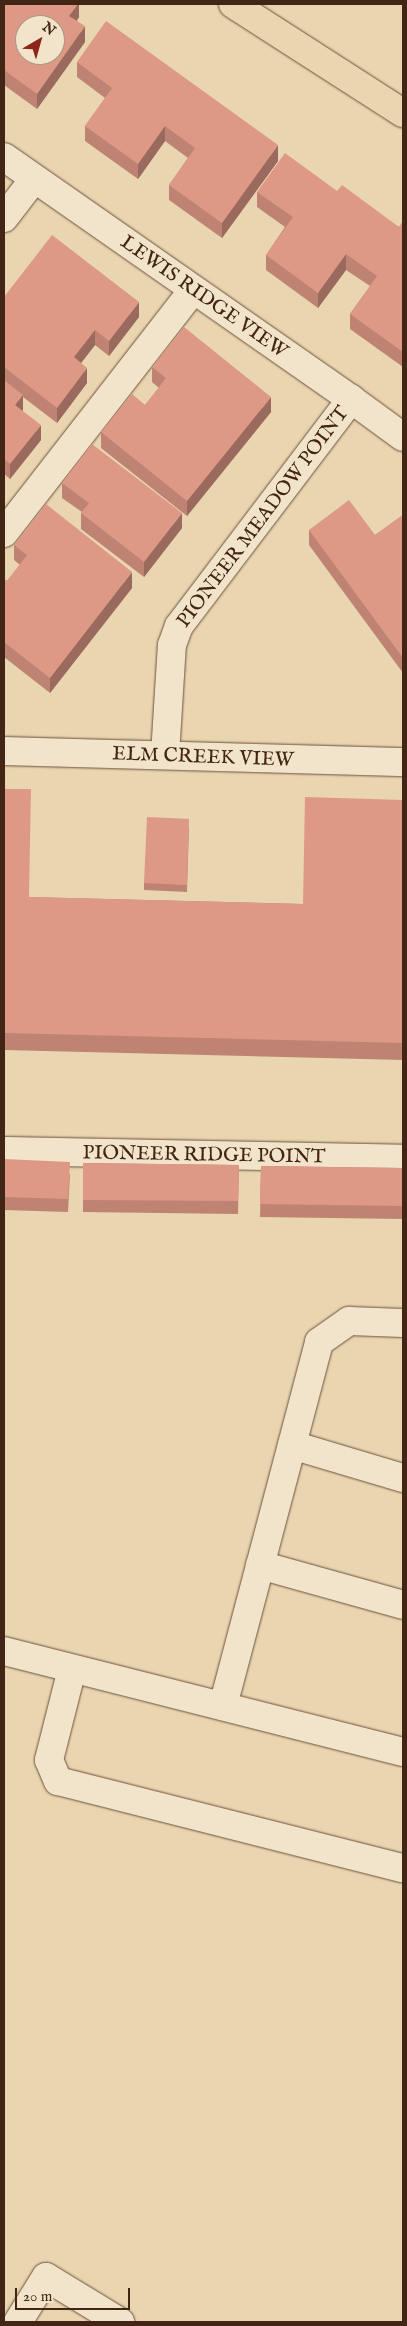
<!DOCTYPE html>
<style>
body{margin:0}
#map{position:relative;width:407px;height:2326px;overflow:hidden;background:#e9d5af;font-family:"IM FELL English",serif}
div>[style]{position:absolute}
[style*='--x']{left:calc(var(--x)*1px);top:calc(var(--y)*1px);width:calc(var(--w)*1px);rotate:calc(var(--a)*1deg)}
.roads{filter:drop-shadow(0 0 1px #6c513c) drop-shadow(0 0 1px #6c513c)}
.minor>*{height:28px;margin:-14px;padding:0 14px;transform-origin:14px;border-radius:14px;background:#f1e4cb}
.major>*{height:28px;margin:-14px;padding:0 14px;transform-origin:14px;border-radius:14px;background:#e9d5af}
.wall>*{inset:0;background:#bf8373}
.shaded-wall>*{inset:0;background:#9b6a5e}
.building>*{inset:0;background:#de9886}
span{translate:-50% -50%;white-space:nowrap;text-align:center;line-height:1.15;-webkit-text-stroke:4.5px #f1e4cb;paint-order:stroke}
.street-label{font-size:20px;color:#432515}
.frame{position:absolute;inset:0;border:5px solid #432515;pointer-events:none}
.north{position:absolute;left:15px;top:15px;width:50px;height:50px;box-sizing:border-box;background:#f1e4cb;border:1px solid #ab9882;border-radius:50%;rotate:38deg;font-size:14px;font-weight:700;line-height:20px;text-align:center;color:#432515}
.north::after{content:'';display:block;margin:auto;width:18px;height:22px;background:#8f2418;clip-path:polygon(50% 0,100% 100%,50% 72%,0 100%)}
.scale{position:absolute;left:15px;top:2288px;width:115px;height:22px;box-sizing:border-box;border:2px solid #432515;border-top:0;padding-left:6px;font-size:15px;line-height:18px;white-space:nowrap;color:#432515;-webkit-text-stroke:4px #f1e4cb;paint-order:stroke}
</style>
<div id="map">
<div class="roads">
<div class="minor">
<i style="--x:4;--y:157;--w:423;--a:34.9"></i>
<i style="--x:351;--y:399;--w:64;--a:36.2"></i>
<i style="--x:4;--y:218;--w:49;--a:-52.4"></i>
<i style="--x:4;--y:533;--w:308;--a:-52.1"></i>
<i style="--x:4;--y:751;--w:399;--a:1.6"></i>
<i style="--x:165;--y:755;--w:110;--a:-86.4"></i>
<i style="--x:172;--y:645;--w:20;--a:-70"></i>
<i style="--x:179;--y:626;--w:285;--a:-52.8"></i>
<i style="--x:4;--y:1151;--w:399;--a:1.1"></i>
<i style="--x:292;--y:1445;--w:116;--a:16.6"></i>
<i style="--x:260;--y:1565;--w:148;--a:15.6"></i>
<i style="--x:4;--y:1651;--w:412;--a:14.2"></i>
<i style="--x:72;--y:1669;--w:94;--a:104.2"></i>
<i style="--x:49;--y:1760;--w:23;--a:67"></i>
<i style="--x:58;--y:1781;--w:356;--a:14.2"></i>
<i style="--x:223;--y:1706;--w:376;--a:-75.2"></i>
<i style="--x:319;--y:1342;--w:37;--a:-35"></i>
<i style="--x:349;--y:1321;--w:54;--a:2.1"></i>
<i style="--x:18;--y:2322;--w:53;--a:-58.1"></i>
<i style="--x:46;--y:2277;--w:87;--a:31.3"></i>
</div>
<div class="major">
<i style="--x:233;--y:4;--w:202;--a:32.7"></i>
</div>
</div>
<div class="wall">
<i style="clip-path:polygon(4px 4px,79px 4px,79px 17px,77px 21px,85px 42px,37px 109px,4px 85px)"></i>
<i style="clip-path:polygon(77px 62px,278px 161px,222px 238px,169px 200px,169px 185px,188px 158px,165px 141px,138px 179px,85px 141px,85px 126px,105px 98px,77px 77px)"></i>
<i style="clip-path:polygon(337px 191px,399px 227px,403px 223px,403px 367px,350px 329px,350px 314px,370px 286px,346px 270px,318px 308px,266px 270px,266px 255px,285px 227px,257px 207px,257px 192px)"></i>
<i style="clip-path:polygon(4px 297px,139px 317px,109px 356px,95px 345px,81px 363px,87px 383px,57px 423px,23px 397px,22px 410px,41px 440px,10px 479px,4px 474px)"></i>
<i style="clip-path:polygon(152px 367px,271px 412px,187px 516px,101px 448px,101px 432px,145px 405px,159px 388px,152px 382px)"></i>
<i style="clip-path:polygon(62px 483px,182px 528px,144px 577px,81px 529px,81px 513px,82px 512px,62px 498px)"></i>
<i style="clip-path:polygon(403px 515px,403px 673px,309px 545px,309px 530px,375px 535px)"></i>
<i style="clip-path:polygon(14px 545px,132px 588px,50px 693px,4px 657px,4px 579px,7px 581px,20px 565px,14px 560px)"></i>
<i style="clip-path:polygon(4px 789px,29px 897px,303px 904px,403px 800px,403px 1060px,4px 1050px)"></i>
<i style="clip-path:polygon(189px 827px,187px 892px,144px 890px,144px 883px)"></i>
<i style="clip-path:polygon(4px 1159px,70px 1174px,68px 1212px,4px 1210px)"></i>
<i style="clip-path:polygon(83px 1163px,239px 1165px,238px 1214px,83px 1212px)"></i>
<i style="clip-path:polygon(261px 1166px,403px 1168px,403px 1219px,260px 1217px)"></i>
</div>
<div class="shaded-wall">
<i style="clip-path:polygon(78px 4px,79px 4px,79px 17px,69px 31px,69px 16px)"></i>
<i style="clip-path:polygon(85px 26px,85px 42px,37px 109px,37px 94px)"></i>
<i style="clip-path:polygon(165px 126px,165px 141px,138px 179px,138px 164px)"></i>
<i style="clip-path:polygon(278px 145px,278px 161px,222px 238px,222px 223px)"></i>
<i style="clip-path:polygon(346px 254px,346px 270px,318px 308px,318px 293px)"></i>
<i style="clip-path:polygon(139px 302px,139px 317px,109px 356px,109px 341px)"></i>
<i style="clip-path:polygon(95px 330px,95px 345px,74px 372px,74px 357px)"></i>
<i style="clip-path:polygon(87px 368px,87px 383px,57px 423px,57px 408px)"></i>
<i style="clip-path:polygon(23px 395px,23px 410px,15px 420px,15px 405px)"></i>
<i style="clip-path:polygon(271px 397px,271px 412px,187px 516px,187px 501px)"></i>
<i style="clip-path:polygon(41px 425px,41px 440px,10px 479px,10px 464px)"></i>
<i style="clip-path:polygon(182px 513px,182px 528px,144px 577px,144px 562px)"></i>
<i style="clip-path:polygon(132px 572px,132px 588px,50px 693px,50px 678px)"></i>
</div>
<div class="building">
<i style="clip-path:polygon(evenodd,4px 4px,78px 4px,69px 16px,85px 26px,37px 94px,4px 70px,4px 4px,25px 25px,55px 25px,55px 55px,25px 55px,25px 25px)"></i>
<i style="clip-path:polygon(106px 21px,278px 145px,222px 223px,169px 185px,195px 148px,165px 126px,138px 164px,85px 126px,112px 88px,77px 62px)"></i>
<i style="clip-path:polygon(285px 153px,337px 191px,342px 185px,399px 227px,402px 222px,403px 223px,403px 352px,350px 314px,377px 276px,346px 254px,318px 293px,266px 255px,293px 217px,257px 192px)"></i>
<i style="clip-path:polygon(52px 235px,139px 302px,109px 341px,95px 330px,74px 357px,87px 368px,57px 408px,4px 367px,4px 297px)"></i>
<i style="clip-path:polygon(184px 327px,271px 397px,187px 501px,101px 432px,132px 394px,145px 405px,166px 378px,152px 367px)"></i>
<i style="clip-path:polygon(4px 380px,23px 395px,15px 405px,41px 425px,10px 464px,4px 459px)"></i>
<i style="clip-path:polygon(92px 444px,182px 513px,144px 562px,81px 513px,89px 503px,62px 483px)"></i>
<i style="clip-path:polygon(349px 500px,375px 535px,403px 515px,403px 658px,309px 530px)"></i>
<i style="clip-path:polygon(46px 504px,132px 572px,50px 678px,4px 642px,4px 579px,7px 581px,27px 555px,14px 545px)"></i>
<i style="clip-path:polygon(4px 789px,31px 789px,29px 897px,303px 904px,305px 797px,403px 800px,403px 1043px,4px 1033px)"></i>
<i style="clip-path:polygon(147px 817px,189px 819px,187px 885px,144px 883px)"></i>
<i style="clip-path:polygon(4px 1159px,70px 1162px,68px 1199px,4px 1197px)"></i>
<i style="clip-path:polygon(83px 1163px,239px 1165px,238px 1201px,83px 1200px)"></i>
<i style="clip-path:polygon(261px 1166px,403px 1168px,403px 1206px,260px 1204px)"></i>
</div>
<div class="street-label">
<span style="left:204px;top:297px;rotate:35deg">LEWIS RIDGE VIEW</span>
<span style="left:263px;top:517px;rotate:-53deg">PIONEER MEADOW POINT</span>
<span style="left:203px;top:757px;rotate:2deg">ELM CREEK VIEW</span>
<span style="left:204px;top:1155px;rotate:1deg">PIONEER RIDGE POINT</span>
</div>
<div class="frame"></div>
<div class="north">N</div>
<div class="scale">20 m</div>
</div>
